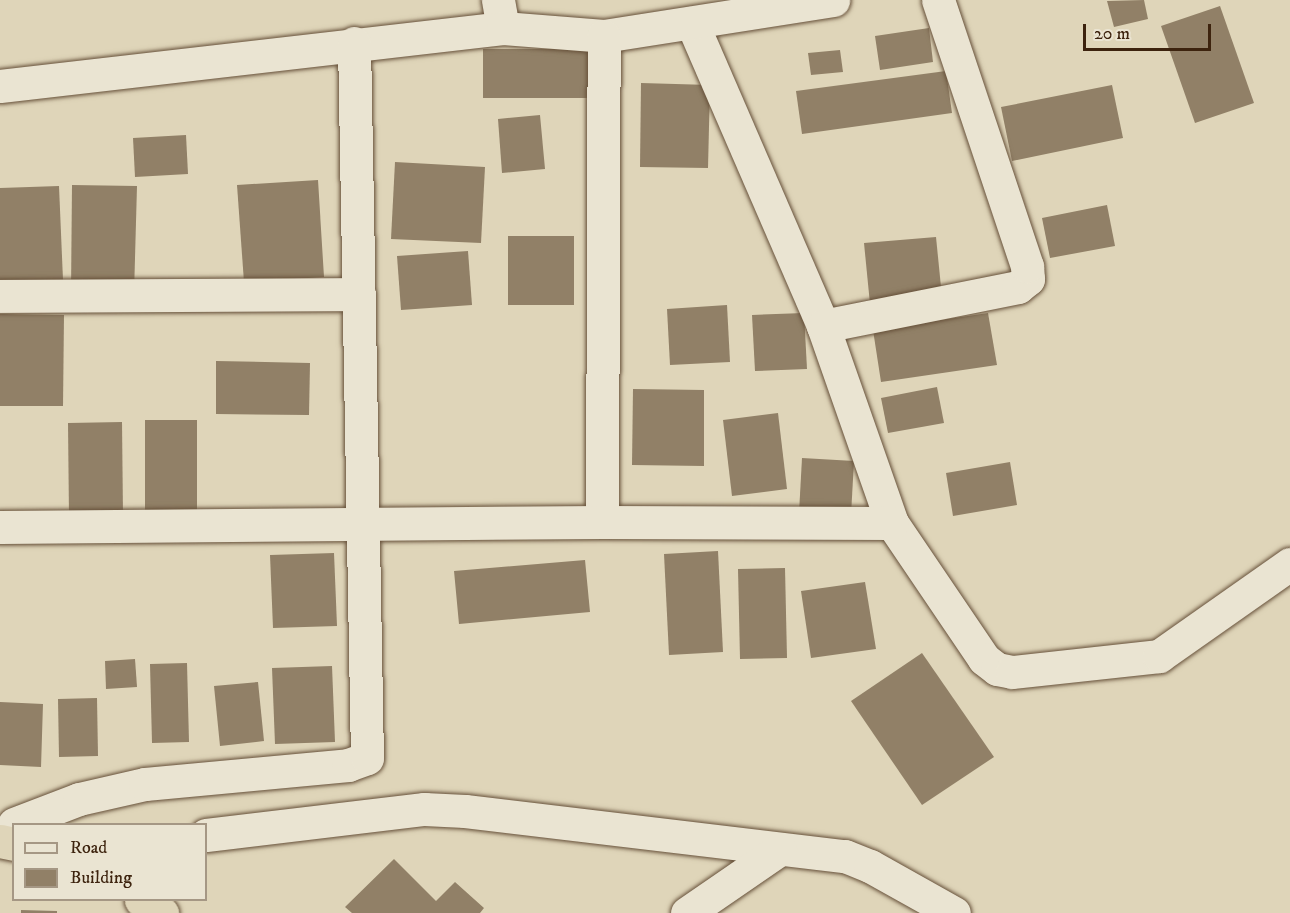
<!DOCTYPE html>
<style>
body{margin:0}
#map{position:relative;width:1290px;height:913px;overflow:hidden;background:#dfd5b9;font-family:"IM FELL DW Pica",serif}
div>[style]{position:absolute}
[style*='--x']{left:calc(var(--x)*1px);top:calc(var(--y)*1px);width:calc(var(--w)*1px);rotate:calc(var(--a)*1deg)}
.building>*{inset:0;background:#918067}
.roads{filter:drop-shadow(0 0 2px #665039) drop-shadow(0 0 2px #665039)}
.minor>*{height:33px;margin:-16.5px;padding:0 16.5px;transform-origin:16.5px;border-radius:16.5px;background:#eae4d2}
.highway>*{height:33px;margin:-16.5px;padding:0 16.5px;transform-origin:16.5px;border-radius:16.5px;background:#dfd5b9}
span{translate:-50% -50%;white-space:nowrap;text-align:center;line-height:1.15;-webkit-text-stroke:4.5px #eae4d2;paint-order:stroke}
.legend{position:absolute;left:12px;top:823px;width:195px;height:78px;box-sizing:border-box;background:#eae4d2;border:2px solid #a59784;margin:0;padding:8px 10px;list-style:none;font-size:18px;color:#3d230e}
.legend li{display:flex;align-items:center;gap:12px;height:30px}
.legend b{width:30px;border:2px solid #a59784}
.scale{position:absolute;left:1083px;top:24px;width:128px;height:27px;box-sizing:border-box;border:3px solid #3d230e;border-top:0;padding-left:8px;font-size:18px;line-height:21px;white-space:nowrap;color:#3d230e;-webkit-text-stroke:4px #eae4d2;paint-order:stroke}
</style>
<div id="map">
<div class="building">
<i style="clip-path:polygon(1144px 0,1148px 19px,1114px 27px,1107px 1px)"></i>
<i style="clip-path:polygon(1220px 6px,1254px 103px,1195px 123px,1161px 26px)"></i>
<i style="clip-path:polygon(929px 28px,933px 62px,880px 70px,875px 36px)"></i>
<i style="clip-path:polygon(483px 49px,596px 49px,596px 98px,483px 98px)"></i>
<i style="clip-path:polygon(840px 50px,843px 72px,811px 75px,808px 53px)"></i>
<i style="clip-path:polygon(946px 71px,952px 113px,802px 134px,796px 91px)"></i>
<i style="clip-path:polygon(641px 83px,710px 85px,708px 168px,640px 167px)"></i>
<i style="clip-path:polygon(1112px 85px,1123px 138px,1012px 161px,1001px 107px)"></i>
<i style="clip-path:polygon(540px 115px,545px 169px,502px 173px,498px 119px)"></i>
<i style="clip-path:polygon(186px 135px,188px 174px,135px 177px,133px 138px)"></i>
<i style="clip-path:polygon(395px 162px,485px 167px,481px 243px,391px 239px)"></i>
<i style="clip-path:polygon(318px 180px,324px 277px,244px 282px,237px 185px)"></i>
<i style="clip-path:polygon(72px 185px,137px 186px,134px 294px,71px 293px)"></i>
<i style="clip-path:polygon(59px 186px,63px 280px,0 282px,0 188px)"></i>
<i style="clip-path:polygon(1107px 205px,1115px 246px,1050px 258px,1042px 218px)"></i>
<i style="clip-path:polygon(508px 236px,574px 236px,574px 305px,508px 305px)"></i>
<i style="clip-path:polygon(936px 237px,942px 297px,870px 304px,864px 243px)"></i>
<i style="clip-path:polygon(468px 251px,472px 305px,401px 310px,397px 256px)"></i>
<i style="clip-path:polygon(727px 305px,730px 362px,670px 365px,667px 309px)"></i>
<i style="clip-path:polygon(804px 313px,807px 369px,755px 371px,752px 315px)"></i>
<i style="clip-path:polygon(988px 313px,997px 365px,881px 382px,873px 330px)"></i>
<i style="clip-path:polygon(0 314px,64px 315px,63px 406px,0 406px)"></i>
<i style="clip-path:polygon(216px 361px,310px 363px,309px 415px,216px 414px)"></i>
<i style="clip-path:polygon(937px 387px,944px 423px,888px 433px,881px 398px)"></i>
<i style="clip-path:polygon(633px 389px,704px 390px,704px 466px,632px 465px)"></i>
<i style="clip-path:polygon(778px 413px,787px 489px,732px 496px,723px 420px)"></i>
<i style="clip-path:polygon(145px 420px,197px 420px,197px 513px,145px 513px)"></i>
<i style="clip-path:polygon(122px 422px,123px 515px,69px 516px,68px 423px)"></i>
<i style="clip-path:polygon(802px 458px,854px 461px,851px 515px,799px 513px)"></i>
<i style="clip-path:polygon(1010px 462px,1017px 505px,953px 516px,946px 473px)"></i>
<i style="clip-path:polygon(718px 551px,723px 652px,669px 655px,664px 554px)"></i>
<i style="clip-path:polygon(334px 553px,337px 626px,273px 628px,270px 555px)"></i>
<i style="clip-path:polygon(585px 560px,590px 612px,459px 624px,454px 571px)"></i>
<i style="clip-path:polygon(785px 568px,787px 658px,740px 659px,738px 569px)"></i>
<i style="clip-path:polygon(865px 582px,876px 649px,811px 658px,801px 591px)"></i>
<i style="clip-path:polygon(922px 653px,994px 757px,922px 805px,851px 701px)"></i>
<i style="clip-path:polygon(135px 659px,137px 687px,106px 689px,105px 661px)"></i>
<i style="clip-path:polygon(187px 663px,189px 742px,152px 743px,150px 664px)"></i>
<i style="clip-path:polygon(332px 666px,335px 742px,275px 744px,272px 668px)"></i>
<i style="clip-path:polygon(258px 682px,264px 741px,220px 746px,214px 686px)"></i>
<i style="clip-path:polygon(97px 698px,98px 756px,59px 757px,58px 699px)"></i>
<i style="clip-path:polygon(0 702px,43px 704px,41px 767px,0 765px)"></i>
<i style="clip-path:polygon(394px 859px,436px 901px,455px 882px,484px 908px,480px 913px,352px 913px,345px 907px)"></i>
<i style="clip-path:polygon(21px 910px,57px 911px,57px 913px,21px 913px)"></i>
</div>
<div class="roads">
<div class="minor">
<i style="--x:498;--y:0;--w:28;--a:80"></i>
<i style="--x:692;--y:23;--w:330;--a:66.6"></i>
<i style="--x:823;--y:326;--w:209;--a:70.7"></i>
<i style="--x:892;--y:523;--w:164;--a:55.9"></i>
<i style="--x:984;--y:659;--w:16;--a:38"></i>
<i style="--x:997;--y:669;--w:15;--a:11"></i>
<i style="--x:1012;--y:672;--w:148;--a:-6.2"></i>
<i style="--x:1159;--y:656;--w:160;--a:-35.1"></i>
<i style="--x:0;--y:86;--w:506;--a:-6.58"></i>
<i style="--x:503;--y:28;--w:101;--a:4.5"></i>
<i style="--x:604;--y:36;--w:232;--a:-8.9"></i>
<i style="--x:0;--y:296;--w:359;--a:-0.3"></i>
<i style="--x:823;--y:326;--w:199;--a:-11.3"></i>
<i style="--x:1018;--y:287;--w:13;--a:-39"></i>
<i style="--x:1028;--y:279;--w:13;--a:-94"></i>
<i style="--x:1027;--y:266;--w:280;--a:-108.5"></i>
<i style="--x:602;--y:522;--w:486;--a:-89.8"></i>
<i style="--x:0;--y:527;--w:602;--a:-0.48"></i>
<i style="--x:602;--y:522;--w:290;--a:0.2"></i>
<i style="--x:14;--y:824;--w:70;--a:-21"></i>
<i style="--x:79;--y:799;--w:68;--a:-12.8"></i>
<i style="--x:145;--y:784;--w:204;--a:-5.3"></i>
<i style="--x:348;--y:765;--w:20;--a:-20"></i>
<i style="--x:367;--y:758;--w:715;--a:-91.04"></i>
<i style="--x:206;--y:835;--w:220;--a:-6.8"></i>
<i style="--x:424;--y:809;--w:41;--a:2.8"></i>
<i style="--x:465;--y:811;--w:383;--a:6.8"></i>
<i style="--x:845;--y:856;--w:27;--a:22"></i>
<i style="--x:870;--y:866;--w:96;--a:29.2"></i>
<i style="--x:687;--y:913;--w:113;--a:-34.5"></i>
</div>
<div class="highway">
<i style="--x:0;--y:841;--w:14;--a:12"></i>
<i style="--x:141;--y:900;--w:25;--a:32"></i>
</div>
</div>
<ul class="legend">
<li><b style="height:8px;background:#eae4d2"></b>Road</li>
<li><b style="height:16px;background:#918067"></b>Building</li>
</ul>
<div class="scale">20 m</div>
</div>
